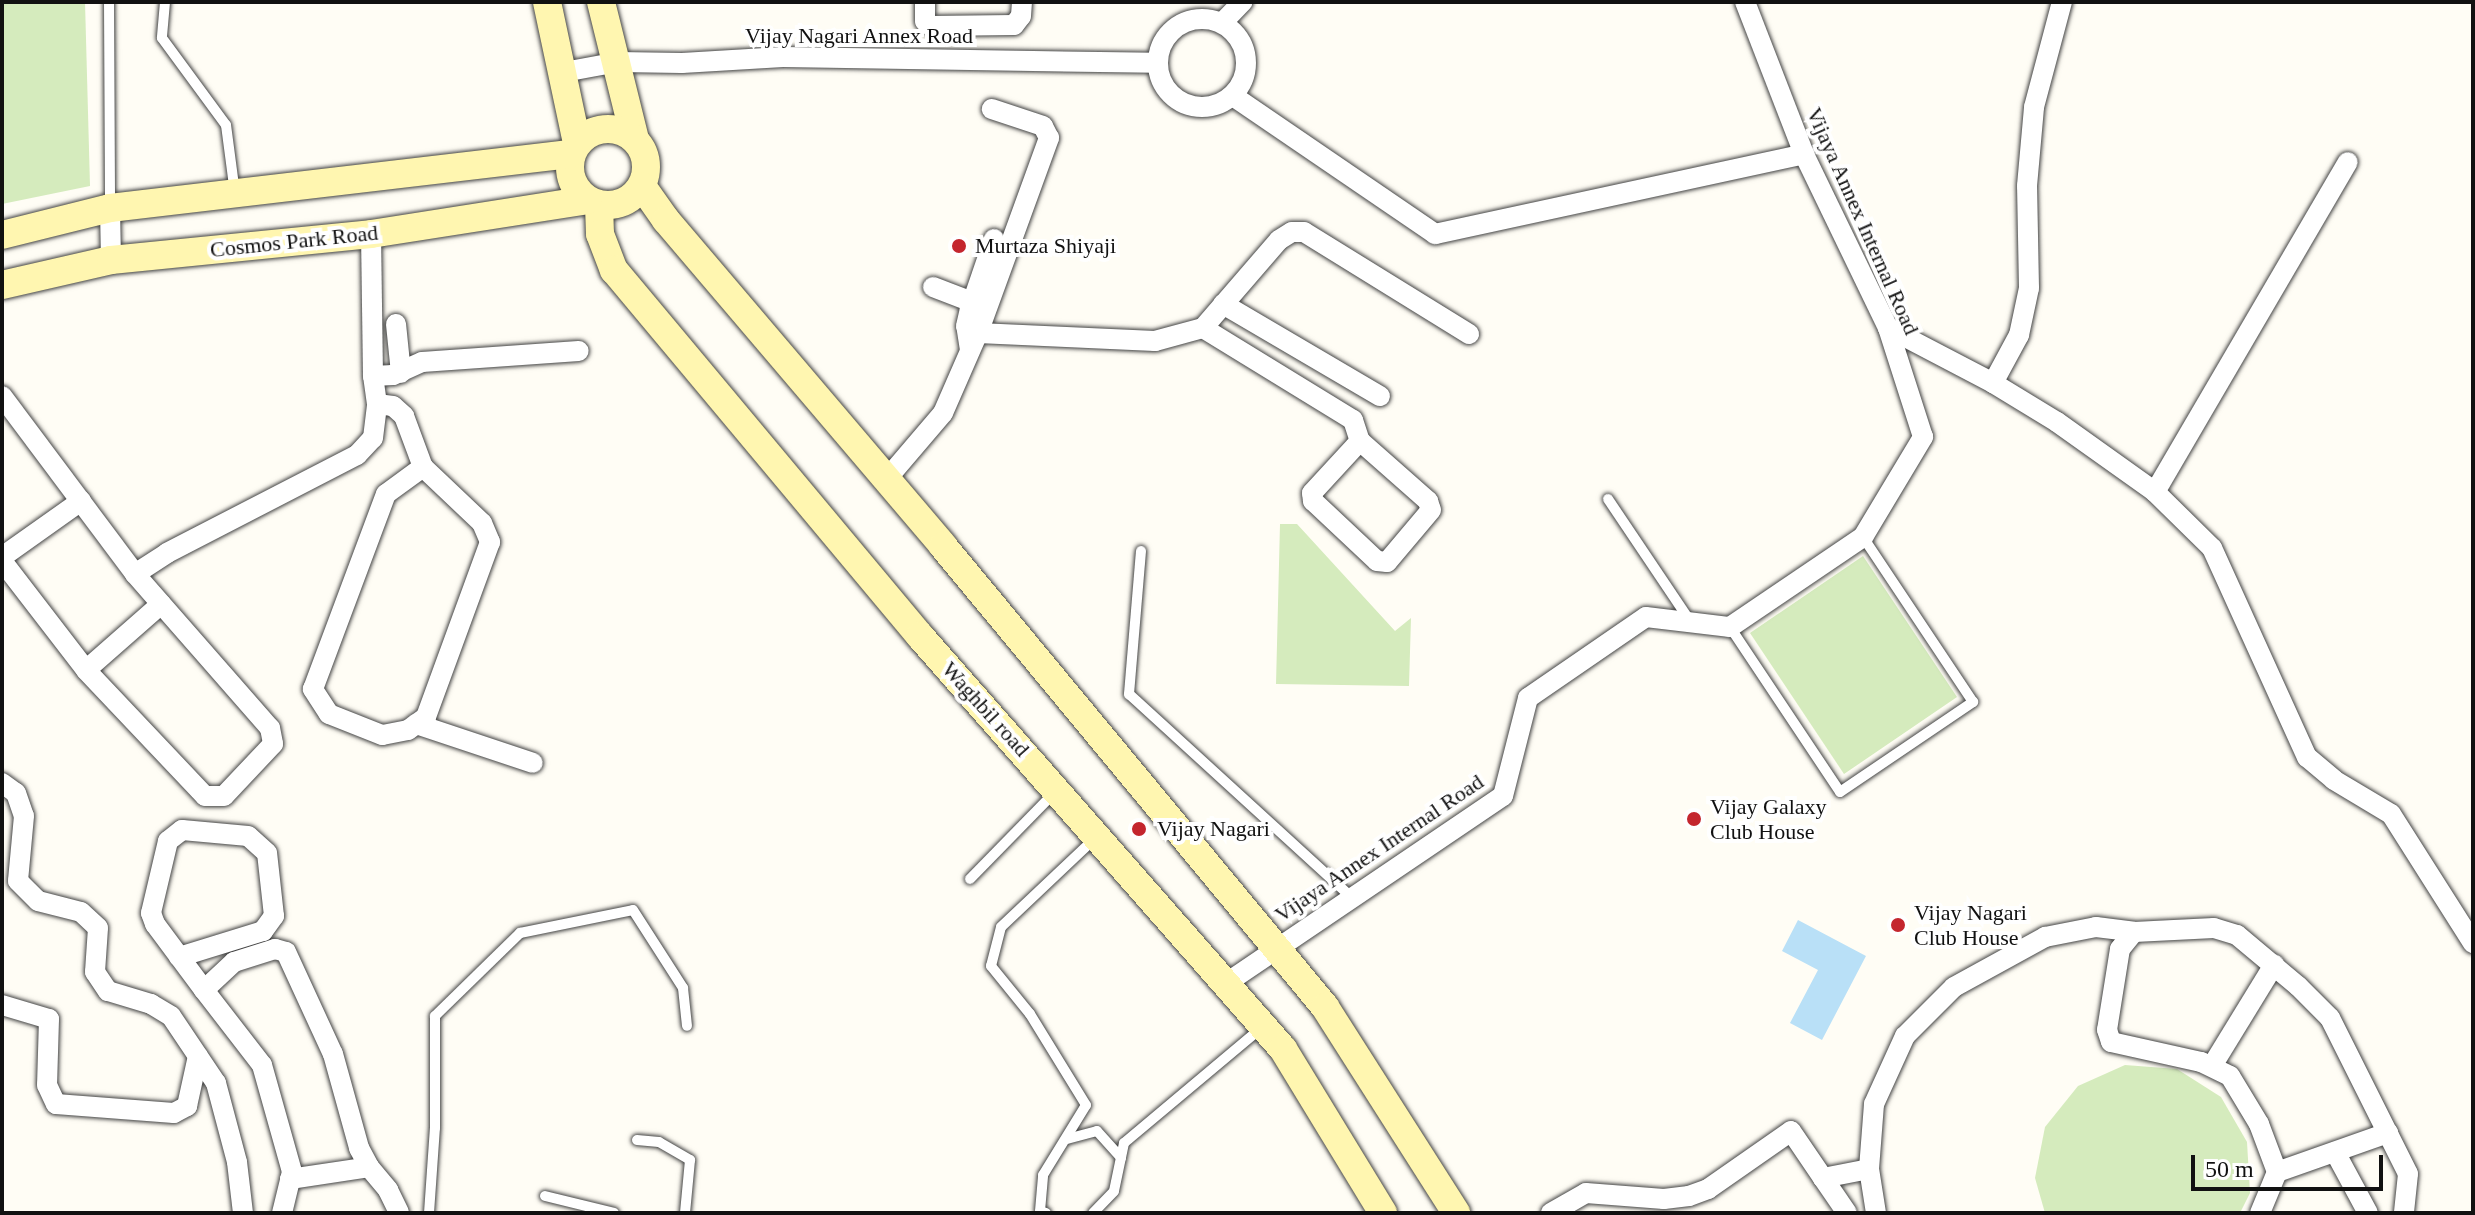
<!DOCTYPE html>
<style>
body{margin:0}
#map{position:relative;width:2475px;height:1215px;overflow:hidden;background:#fffdf5;font-family:"Times New Roman",serif}
div>[style]{position:absolute}
[style*='--x']{left:calc(var(--x)*1px);top:calc(var(--y)*1px);width:calc(var(--w)*1px);rotate:calc(var(--a)*1deg)}
.green>*{inset:0;background:#d5ebbd}
.water>*{inset:0;background:#b9e0f7}
.roads{filter:drop-shadow(0 0 2px #444) drop-shadow(0 0 2px #444)}
.lane>*{height:10px;margin:-5px;padding:0 5px;transform-origin:5px;border-radius:5px;background:#fff}
.street>*{height:20px;margin:-10px;padding:0 10px;transform-origin:10px;border-radius:10px;background:#fff}
.street>.ring{margin:-10px;padding:0;box-sizing:content-box;background:none;border:20px solid #fff;border-radius:50%}
.secondary>*{height:28px;margin:-14px;padding:0 14px;transform-origin:14px;border-radius:14px;background:#fff6b0}
.secondary>.ring{margin:-14px;padding:0;box-sizing:content-box;background:none;border:28px solid #fff6b0;border-radius:50%}
.dots>*{width:22px;height:22px;translate:-50% -50%;box-sizing:border-box;border:4px solid #fff;border-radius:50%}
span{translate:-50% -50%;white-space:nowrap;text-align:center;line-height:1.15;-webkit-text-stroke:8px #fff;paint-order:stroke}
.street-label{font-size:22px;color:#111}
.poi-label{font-size:22px;color:#111}
.left{translate:0 -50%;text-align:left}
.frame{position:absolute;inset:0;border:4px solid #111;pointer-events:none}
.scale{position:absolute;left:2191px;top:1155px;width:192px;height:36px;box-sizing:border-box;border:4px solid #111;border-top:0;padding-left:10px;font-size:24px;line-height:28px;white-space:nowrap;color:#111;-webkit-text-stroke:6px #fff;paint-order:stroke}
</style>
<div id="map">
<div class="green">
<i style="clip-path:polygon(2px 2px,85px 2px,90px 186px,2px 204px)"></i>
<i style="clip-path:polygon(1280px 524px,1297px 524px,1395px 631px,1411px 618px,1409px 686px,1276px 684px)"></i>
<i style="clip-path:polygon(1863px 556px,1957px 697px,1844px 774px,1750px 633px)"></i>
<i style="clip-path:polygon(2125px 1065px,2177px 1069px,2221px 1097px,2247px 1142px,2250px 1193px,2240px 1213px,2045px 1213px,2035px 1178px,2045px 1127px,2078px 1086px)"></i>
</div>
<div class="water">
<i style="clip-path:polygon(1798px 920px,1866px 956px,1822px 1040px,1790px 1023px,1818px 970px,1782px 951px)"></i>
</div>
<div class="roads">
<div class="lane">
<i style="--x:109;--y:2;--w:204;--a:89.7"></i>
<i style="--x:165;--y:2;--w:36;--a:95"></i>
<i style="--x:162;--y:38;--w:108;--a:53.7"></i>
<i style="--x:226;--y:125;--w:69;--a:82.5"></i>
<i style="--x:1608;--y:499;--w:147;--a:56.1"></i>
<i style="--x:1141;--y:551;--w:144;--a:94.8"></i>
<i style="--x:1129;--y:694;--w:301;--a:42.4"></i>
<i style="--x:1730;--y:627;--w:198;--a:56.3"></i>
<i style="--x:1840;--y:792;--w:161;--a:-34.1"></i>
<i style="--x:1973;--y:702;--w:198;--a:-123.7"></i>
<i style="--x:970;--y:879;--w:123;--a:-45.7"></i>
<i style="--x:1067;--y:1139;--w:31;--a:-15"></i>
<i style="--x:1097;--y:1131;--w:36;--a:48"></i>
<i style="--x:637;--y:1140;--w:22;--a:5"></i>
<i style="--x:659;--y:1142;--w:36;--a:30"></i>
<i style="--x:690;--y:1160;--w:53;--a:95.4"></i>
<i style="--x:545;--y:1196;--w:71;--a:13.8"></i>
<i style="--x:429;--y:1213;--w:85;--a:-86"></i>
<i style="--x:435;--y:1128;--w:112;--a:-90"></i>
<i style="--x:435;--y:1016;--w:119;--a:-44.3"></i>
<i style="--x:520;--y:933;--w:115;--a:-11.5"></i>
<i style="--x:633;--y:910;--w:93;--a:57.3"></i>
<i style="--x:683;--y:988;--w:38;--a:84"></i>
<i style="--x:1046;--y:1213;--w:6;--a:-162"></i>
<i style="--x:1040;--y:1211;--w:36;--a:-85"></i>
<i style="--x:1043;--y:1175;--w:82;--a:-58.4"></i>
<i style="--x:1086;--y:1105;--w:107;--a:-121.6"></i>
<i style="--x:1030;--y:1014;--w:62;--a:-129.1"></i>
<i style="--x:991;--y:966;--w:40;--a:-75.6"></i>
<i style="--x:1001;--y:927;--w:128;--a:-43.4"></i>
<i style="--x:1093;--y:1213;--w:30;--a:-46"></i>
<i style="--x:1114;--y:1191;--w:49;--a:-78.2"></i>
<i style="--x:1124;--y:1143;--w:180;--a:-40"></i>
</div>
<div class="street">
<i style="--x:925;--y:2;--w:19;--a:90"></i>
<i style="--x:925;--y:21;--w:8;--a:40"></i>
<i style="--x:931;--y:26;--w:83;--a:-0.7"></i>
<i style="--x:1014;--y:25;--w:11;--a:-52"></i>
<i style="--x:1021;--y:16;--w:14;--a:-86"></i>
<i class="ring" style="left:1158px;top:19px;width:68px;height:68px"></i>
<i style="--x:1223;--y:22;--w:28;--a:-46"></i>
<i style="--x:564;--y:72;--w:55;--a:-10.5"></i>
<i style="--x:618;--y:62;--w:64;--a:0.9"></i>
<i style="--x:682;--y:63;--w:101;--a:-3.4"></i>
<i style="--x:783;--y:57;--w:372;--a:0.9"></i>
<i style="--x:1233;--y:96;--w:245;--a:34.3"></i>
<i style="--x:1435;--y:234;--w:378;--a:-12.2"></i>
<i style="--x:110;--y:208;--w:52;--a:88.9"></i>
<i style="--x:933;--y:287;--w:42;--a:21"></i>
<i style="--x:1223;--y:304;--w:182;--a:30.4"></i>
<i style="--x:396;--y:324;--w:49;--a:84.2"></i>
<i style="--x:1203;--y:328;--w:116;--a:-49.2"></i>
<i style="--x:1279;--y:240;--w:15;--a:-32"></i>
<i style="--x:1292;--y:232;--w:12;--a:0"></i>
<i style="--x:1304;--y:232;--w:194;--a:31.7"></i>
<i style="--x:1888;--y:328;--w:119;--a:27.6"></i>
<i style="--x:1993;--y:383;--w:75;--a:31.4"></i>
<i style="--x:2057;--y:422;--w:120;--a:35.5"></i>
<i style="--x:2155;--y:492;--w:80;--a:44.5"></i>
<i style="--x:2212;--y:548;--w:230;--a:65.6"></i>
<i style="--x:2307;--y:757;--w:35;--a:40"></i>
<i style="--x:2334;--y:780;--w:66;--a:30.8"></i>
<i style="--x:2391;--y:814;--w:153;--a:57.6"></i>
<i style="--x:978;--y:333;--w:177;--a:2.6"></i>
<i style="--x:1155;--y:341;--w:50;--a:-15.2"></i>
<i style="--x:1203;--y:328;--w:176;--a:31.5"></i>
<i style="--x:1353;--y:420;--w:22;--a:72"></i>
<i style="--x:1360;--y:441;--w:91;--a:41.4"></i>
<i style="--x:1428;--y:501;--w:9;--a:72"></i>
<i style="--x:1431;--y:510;--w:68;--a:130.2"></i>
<i style="--x:1387;--y:562;--w:10;--a:-174"></i>
<i style="--x:1377;--y:561;--w:88;--a:-136.8"></i>
<i style="--x:1313;--y:501;--w:8;--a:-97"></i>
<i style="--x:1312;--y:493;--w:71;--a:-47.3"></i>
<i style="--x:970;--y:350;--w:24;--a:-99"></i>
<i style="--x:966;--y:326;--w:17;--a:-77"></i>
<i style="--x:970;--y:309;--w:74;--a:-71.1"></i>
<i style="--x:373;--y:376;--w:20;--a:-3"></i>
<i style="--x:393;--y:375;--w:32;--a:-24"></i>
<i style="--x:422;--y:362;--w:157;--a:-4"></i>
<i style="--x:1993;--y:383;--w:55;--a:-61.6"></i>
<i style="--x:2019;--y:335;--w:48;--a:-78"></i>
<i style="--x:2029;--y:288;--w:102;--a:-91.1"></i>
<i style="--x:2027;--y:186;--w:79;--a:-84.9"></i>
<i style="--x:2034;--y:107;--w:109;--a:-75.1"></i>
<i style="--x:2;--y:396;--w:222;--a:53.2"></i>
<i style="--x:135;--y:574;--w:205;--a:48.8"></i>
<i style="--x:270;--y:728;--w:16;--a:79"></i>
<i style="--x:273;--y:744;--w:71;--a:133.3"></i>
<i style="--x:224;--y:796;--w:19;--a:180"></i>
<i style="--x:205;--y:796;--w:173;--a:-133.4"></i>
<i style="--x:86;--y:670;--w:138;--a:-127.6"></i>
<i style="--x:377;--y:404;--w:16;--a:7"></i>
<i style="--x:393;--y:406;--w:15;--a:42"></i>
<i style="--x:404;--y:416;--w:54;--a:69.6"></i>
<i style="--x:423;--y:467;--w:81;--a:43.5"></i>
<i style="--x:482;--y:523;--w:21;--a:67"></i>
<i style="--x:490;--y:542;--w:186;--a:110.1"></i>
<i style="--x:426;--y:717;--w:22;--a:144"></i>
<i style="--x:408;--y:730;--w:26;--a:169"></i>
<i style="--x:382;--y:735;--w:57;--a:-158.4"></i>
<i style="--x:329;--y:714;--w:30;--a:-123"></i>
<i style="--x:313;--y:689;--w:208;--a:-69.5"></i>
<i style="--x:386;--y:494;--w:46;--a:-36.1"></i>
<i style="--x:885;--y:481;--w:89;--a:-49.5"></i>
<i style="--x:943;--y:413;--w:87;--a:-66.4"></i>
<i style="--x:978;--y:333;--w:208;--a:-70"></i>
<i style="--x:1049;--y:138;--w:13;--a:-117"></i>
<i style="--x:1043;--y:126;--w:54;--a:-161.6"></i>
<i style="--x:2155;--y:492;--w:382;--a:-59.7"></i>
<i style="--x:2;--y:557;--w:97;--a:-35.3"></i>
<i style="--x:135;--y:574;--w:38;--a:-33"></i>
<i style="--x:167;--y:553;--w:214;--a:-27.3"></i>
<i style="--x:357;--y:455;--w:23;--a:-47"></i>
<i style="--x:373;--y:438;--w:34;--a:-83"></i>
<i style="--x:377;--y:404;--w:28;--a:-98"></i>
<i style="--x:373;--y:376;--w:142;--a:-90.8"></i>
<i style="--x:86;--y:670;--w:100;--a:-41.3"></i>
<i style="--x:416;--y:724;--w:123;--a:18.4"></i>
<i style="--x:2;--y:783;--w:17;--a:36"></i>
<i style="--x:16;--y:793;--w:24;--a:71"></i>
<i style="--x:24;--y:816;--w:65;--a:95.3"></i>
<i style="--x:18;--y:881;--w:28;--a:45"></i>
<i style="--x:38;--y:901;--w:44;--a:14.3"></i>
<i style="--x:81;--y:912;--w:23;--a:43"></i>
<i style="--x:98;--y:928;--w:44;--a:93.9"></i>
<i style="--x:95;--y:972;--w:23;--a:56"></i>
<i style="--x:108;--y:991;--w:45;--a:16.8"></i>
<i style="--x:151;--y:1004;--w:23;--a:31"></i>
<i style="--x:171;--y:1016;--w:81;--a:56.1"></i>
<i style="--x:216;--y:1083;--w:82;--a:75.1"></i>
<i style="--x:237;--y:1162;--w:51;--a:83.3"></i>
<i style="--x:179;--y:957;--w:88;--a:-17.2"></i>
<i style="--x:263;--y:931;--w:19;--a:-54"></i>
<i style="--x:274;--y:916;--w:63;--a:-96.3"></i>
<i style="--x:267;--y:853;--w:25;--a:-138"></i>
<i style="--x:248;--y:836;--w:66;--a:-174.8"></i>
<i style="--x:182;--y:830;--w:18;--a:142"></i>
<i style="--x:168;--y:841;--w:74;--a:103.3"></i>
<i style="--x:151;--y:913;--w:12;--a:70"></i>
<i style="--x:155;--y:924;--w:82;--a:53.4"></i>
<i style="--x:204;--y:990;--w:95;--a:52.3"></i>
<i style="--x:262;--y:1065;--w:111;--a:74.3"></i>
<i style="--x:292;--y:1172;--w:42;--a:103.7"></i>
<i style="--x:1228;--y:982;--w:332;--a:-34.1"></i>
<i style="--x:1503;--y:796;--w:101;--a:-75.7"></i>
<i style="--x:1528;--y:698;--w:143;--a:-34.5"></i>
<i style="--x:1646;--y:617;--w:85;--a:6.8"></i>
<i style="--x:1730;--y:627;--w:161;--a:-34.1"></i>
<i style="--x:1863;--y:537;--w:117;--a:-59"></i>
<i style="--x:1923;--y:437;--w:114;--a:-107.8"></i>
<i style="--x:1888;--y:328;--w:193;--a:-115.8"></i>
<i style="--x:1804;--y:154;--w:163;--a:-111.2"></i>
<i style="--x:204;--y:990;--w:41;--a:-43"></i>
<i style="--x:234;--y:962;--w:43;--a:-17.6"></i>
<i style="--x:275;--y:949;--w:11;--a:15"></i>
<i style="--x:286;--y:952;--w:112;--a:65.3"></i>
<i style="--x:333;--y:1054;--w:98;--a:74.5"></i>
<i style="--x:359;--y:1148;--w:21;--a:62"></i>
<i style="--x:369;--y:1167;--w:30;--a:50"></i>
<i style="--x:388;--y:1190;--w:25;--a:64"></i>
<i style="--x:2;--y:1005;--w:49;--a:16.6"></i>
<i style="--x:49;--y:1019;--w:66;--a:91.7"></i>
<i style="--x:47;--y:1085;--w:21;--a:65"></i>
<i style="--x:56;--y:1104;--w:118;--a:4.4"></i>
<i style="--x:174;--y:1113;--w:15;--a:-28"></i>
<i style="--x:187;--y:1106;--w:51;--a:-77.6"></i>
<i style="--x:2212;--y:1066;--w:119;--a:-58.5"></i>
<i style="--x:2335;--y:1152;--w:69;--a:61.6"></i>
<i style="--x:2277;--y:1172;--w:118;--a:-19.4"></i>
<i style="--x:1823;--y:1178;--w:42;--a:55.6"></i>
<i style="--x:290;--y:1179;--w:80;--a:-8.6"></i>
<i style="--x:1551;--y:1213;--w:40;--a:-29.7"></i>
<i style="--x:1586;--y:1193;--w:78;--a:4.4"></i>
<i style="--x:1664;--y:1199;--w:25;--a:-7"></i>
<i style="--x:1689;--y:1196;--w:20;--a:-20"></i>
<i style="--x:1708;--y:1189;--w:101;--a:-34.9"></i>
<i style="--x:1791;--y:1131;--w:57;--a:55.8"></i>
<i style="--x:1823;--y:1178;--w:47;--a:-11.1"></i>
<i style="--x:1876;--y:1213;--w:45;--a:-99"></i>
<i style="--x:1869;--y:1169;--w:65;--a:-85.6"></i>
<i style="--x:1874;--y:1104;--w:75;--a:-65.5"></i>
<i style="--x:1905;--y:1036;--w:69;--a:-45"></i>
<i style="--x:1954;--y:987;--w:104;--a:-28.8"></i>
<i style="--x:2045;--y:937;--w:52;--a:-11.1"></i>
<i style="--x:2096;--y:927;--w:38;--a:7"></i>
<i style="--x:2260;--y:1213;--w:44;--a:-67.5"></i>
<i style="--x:2277;--y:1172;--w:51;--a:-110.6"></i>
<i style="--x:2259;--y:1124;--w:56;--a:-121.1"></i>
<i style="--x:2230;--y:1076;--w:32;--a:-154"></i>
<i style="--x:2201;--y:1062;--w:92;--a:-167.5"></i>
<i style="--x:2111;--y:1042;--w:13;--a:-108"></i>
<i style="--x:2107;--y:1030;--w:82;--a:-80.9"></i>
<i style="--x:2120;--y:949;--w:22;--a:-51"></i>
<i style="--x:2134;--y:932;--w:80;--a:-2.9"></i>
<i style="--x:2214;--y:928;--w:24;--a:17"></i>
<i style="--x:2237;--y:935;--w:80;--a:39.9"></i>
<i style="--x:2298;--y:986;--w:45;--a:45"></i>
<i style="--x:2330;--y:1018;--w:174;--a:63.4"></i>
<i style="--x:2408;--y:1174;--w:39;--a:96"></i>
</div>
<div class="secondary">
<i style="--x:547;--y:2;--w:144;--a:78"></i>
<i style="--x:601;--y:2;--w:141;--a:76.1"></i>
<i class="ring" style="left:570px;top:129px;width:48px;height:48px"></i>
<i style="--x:642;--y:186;--w:42;--a:54.8"></i>
<i style="--x:666;--y:220;--w:428;--a:49.6"></i>
<i style="--x:943;--y:546;--w:599;--a:50.35"></i>
<i style="--x:1325;--y:1007;--w:244;--a:57.5"></i>
<i style="--x:599;--y:205;--w:29;--a:88"></i>
<i style="--x:600;--y:234;--w:39;--a:69"></i>
<i style="--x:614;--y:270;--w:477;--a:50.1"></i>
<i style="--x:920;--y:636;--w:550;--a:48.69"></i>
<i style="--x:1283;--y:1049;--w:192;--a:58.6"></i>
<i style="--x:2;--y:235;--w:111;--a:-14"></i>
<i style="--x:110;--y:208;--w:463;--a:-6.7"></i>
<i style="--x:2;--y:285;--w:112;--a:-12.9"></i>
<i style="--x:111;--y:260;--w:261;--a:-5.7"></i>
<i style="--x:371;--y:234;--w:219;--a:-8.9"></i>
</div>
</div>
<div class="dots">
<i style="left:959px;top:246px;background:#c4262e"></i>
<i style="left:1694px;top:819px;background:#c4262e"></i>
<i style="left:1139px;top:829px;background:#c4262e"></i>
<i style="left:1898px;top:925px;background:#c4262e"></i>
</div>
<div class="street-label">
<span style="left:859px;top:36px">Vijay Nagari Annex Road</span>
<span style="left:1863px;top:221px;rotate:66deg">Vijaya Annex Internal Road</span>
<span style="left:294px;top:241px;rotate:-6deg">Cosmos Park Road</span>
<span style="left:986px;top:709px;rotate:48deg">Waghbil road</span>
<span style="left:1379px;top:848px;rotate:-34deg">Vijaya Annex Internal Road</span>
</div>
<div class="poi-label">
<span class="left" style="left:975px;top:246px">Murtaza Shiyaji</span>
<span class="left" style="left:1710px;top:819px">Vijay Galaxy<br>Club House</span>
<span class="left" style="left:1157px;top:829px">Vijay Nagari</span>
<span class="left" style="left:1914px;top:925px">Vijay Nagari<br>Club House</span>
</div>
<div class="frame"></div>
<div class="scale">50 m</div>
</div>
